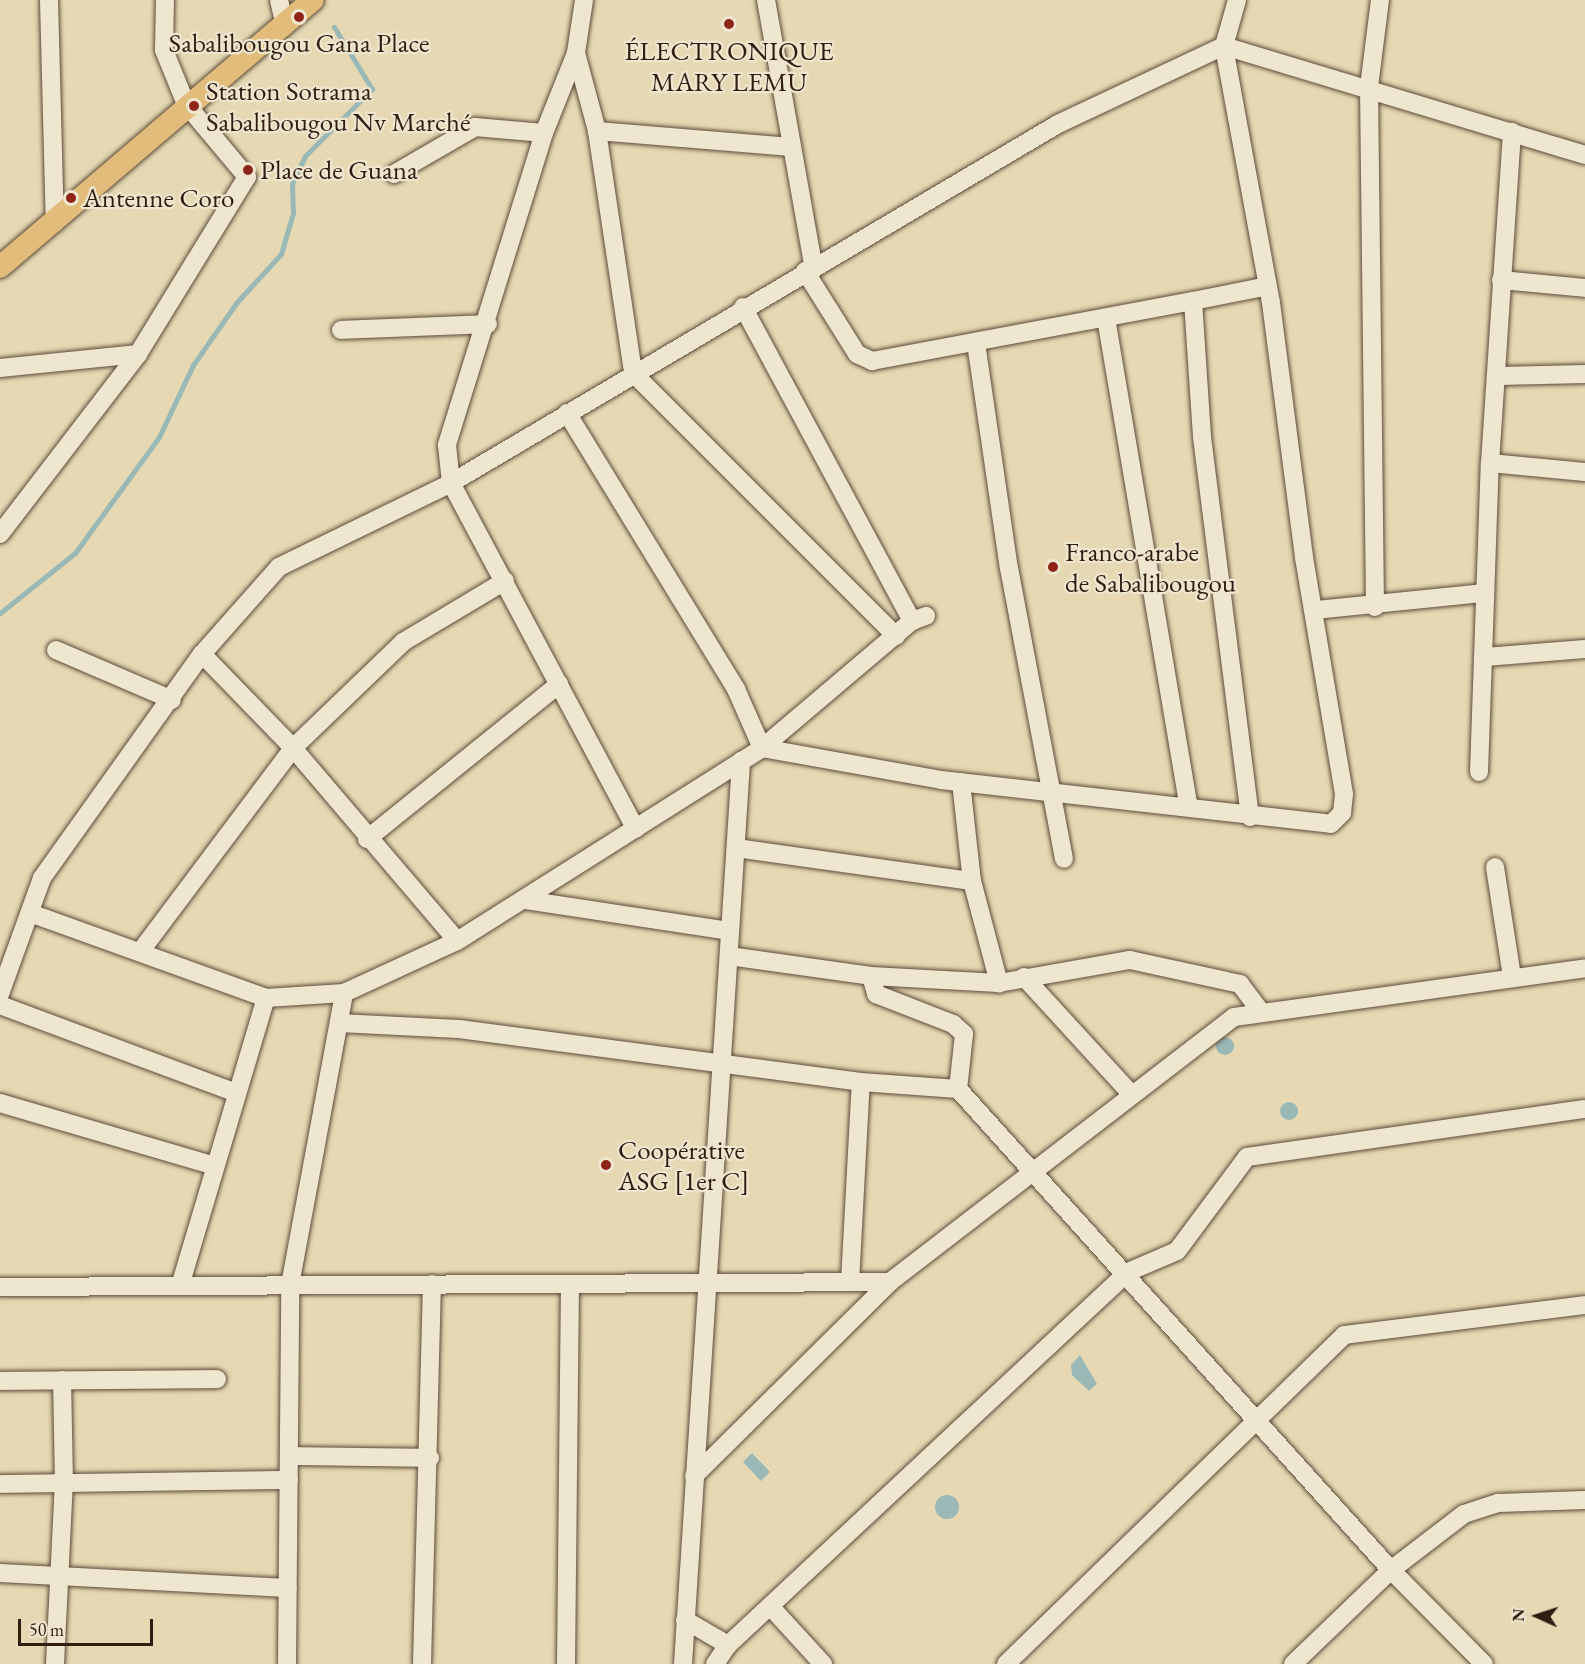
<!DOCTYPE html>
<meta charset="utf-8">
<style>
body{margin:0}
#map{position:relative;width:1585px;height:1664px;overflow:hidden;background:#e5d8b3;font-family:"EB Garamond",serif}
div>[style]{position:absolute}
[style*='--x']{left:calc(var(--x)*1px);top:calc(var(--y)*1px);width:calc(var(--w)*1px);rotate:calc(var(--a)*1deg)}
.water>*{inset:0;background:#99b8b6}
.round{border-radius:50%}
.stream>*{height:5px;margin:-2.5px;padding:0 2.5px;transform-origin:2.5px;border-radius:2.5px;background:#99b8b6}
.roads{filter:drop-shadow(0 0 2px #5d4b39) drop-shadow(0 0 2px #5d4b39)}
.minor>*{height:18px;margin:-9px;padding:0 9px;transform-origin:9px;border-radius:9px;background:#eee6ce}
.major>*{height:22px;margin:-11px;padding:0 11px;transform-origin:11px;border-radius:11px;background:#e2bc7a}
.dots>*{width:16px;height:16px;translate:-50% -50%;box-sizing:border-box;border:3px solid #eee6ce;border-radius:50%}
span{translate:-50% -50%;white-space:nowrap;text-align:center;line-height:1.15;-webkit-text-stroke:4.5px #eee6ce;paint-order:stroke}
.poi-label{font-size:27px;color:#301c10}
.left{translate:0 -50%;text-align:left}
.north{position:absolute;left:1507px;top:1586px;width:60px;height:60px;-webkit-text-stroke:4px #eee6ce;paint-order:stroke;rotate:273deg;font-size:16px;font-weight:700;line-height:24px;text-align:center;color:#301c10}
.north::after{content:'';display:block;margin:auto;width:21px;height:27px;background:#301c10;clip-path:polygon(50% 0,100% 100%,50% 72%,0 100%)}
.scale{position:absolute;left:18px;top:1619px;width:135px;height:27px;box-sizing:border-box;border:3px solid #301c10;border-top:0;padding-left:8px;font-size:18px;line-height:21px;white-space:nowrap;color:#301c10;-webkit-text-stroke:4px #eee6ce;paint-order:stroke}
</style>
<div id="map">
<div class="water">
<i class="round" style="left:1216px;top:1037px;width:18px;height:18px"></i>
<i class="round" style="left:1280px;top:1102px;width:18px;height:18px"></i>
<i style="clip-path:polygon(1080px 1355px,1097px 1384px,1089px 1391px,1072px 1375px,1071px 1365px)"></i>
<i style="clip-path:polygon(752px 1453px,770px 1472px,761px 1481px,743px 1462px)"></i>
<i class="round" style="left:935px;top:1495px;width:24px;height:24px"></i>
</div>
<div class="stream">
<i style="--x:0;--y:613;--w:96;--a:-38.7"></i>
<i style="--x:75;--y:553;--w:143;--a:-54.1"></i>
<i style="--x:159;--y:437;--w:80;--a:-64.7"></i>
<i style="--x:193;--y:365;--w:77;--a:-55.1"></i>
<i style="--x:237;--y:302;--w:65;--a:-47.5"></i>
<i style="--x:281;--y:254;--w:43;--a:-73.7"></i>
<i style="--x:293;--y:213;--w:29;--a:-92"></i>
<i style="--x:292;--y:184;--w:31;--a:-65"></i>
<i style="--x:305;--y:156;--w:95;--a:-45"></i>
<i style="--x:372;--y:89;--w:73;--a:-121.5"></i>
</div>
<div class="roads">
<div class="minor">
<i style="--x:49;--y:0;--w:223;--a:88.5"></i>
<i style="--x:279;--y:0;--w:22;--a:77"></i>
<i style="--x:584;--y:0;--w:54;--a:98.6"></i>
<i style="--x:576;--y:53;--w:86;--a:111.8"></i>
<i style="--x:544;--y:133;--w:327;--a:107.3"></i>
<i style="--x:447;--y:445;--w:38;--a:84"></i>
<i style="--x:451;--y:483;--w:392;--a:61.9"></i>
<i style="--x:766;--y:0;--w:268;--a:79.9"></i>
<i style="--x:576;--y:53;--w:81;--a:74.9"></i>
<i style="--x:597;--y:131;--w:245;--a:81.5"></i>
<i style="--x:633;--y:373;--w:372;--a:45"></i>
<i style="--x:597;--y:131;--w:195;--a:4.7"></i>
<i style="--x:394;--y:174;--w:94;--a:-30.1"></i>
<i style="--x:475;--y:127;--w:69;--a:5"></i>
<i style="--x:805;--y:271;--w:98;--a:57.9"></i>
<i style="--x:857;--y:354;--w:17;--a:25"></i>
<i style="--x:872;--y:361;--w:327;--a:-10.6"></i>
<i style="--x:1193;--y:301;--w:136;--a:86.2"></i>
<i style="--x:1202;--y:437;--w:383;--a:82.8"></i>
<i style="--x:1501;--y:280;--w:84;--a:5.4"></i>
<i style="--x:1193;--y:301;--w:76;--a:-11.3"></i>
<i style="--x:743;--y:307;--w:357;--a:61.7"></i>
<i style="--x:1106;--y:318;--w:494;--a:80.4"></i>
<i style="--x:341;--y:330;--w:147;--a:-2.3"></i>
<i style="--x:976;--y:343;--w:227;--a:81.7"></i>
<i style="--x:1009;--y:568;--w:296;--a:79.3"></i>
<i style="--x:0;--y:368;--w:139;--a:-5.8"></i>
<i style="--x:1498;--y:376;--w:87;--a:-1.3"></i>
<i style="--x:567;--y:413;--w:324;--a:58.5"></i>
<i style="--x:736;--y:689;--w:64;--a:66.2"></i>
<i style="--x:762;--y:748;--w:182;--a:10.1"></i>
<i style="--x:941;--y:780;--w:392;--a:6.4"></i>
<i style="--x:1331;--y:824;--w:16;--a:-45"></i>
<i style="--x:1342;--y:813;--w:19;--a:-84"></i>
<i style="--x:1344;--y:794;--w:240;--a:-99.6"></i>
<i style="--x:1304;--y:557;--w:256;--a:-97.4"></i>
<i style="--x:1271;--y:303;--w:261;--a:-100.4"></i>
<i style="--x:1224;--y:46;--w:48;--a:-74.2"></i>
<i style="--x:1490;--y:463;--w:95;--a:5.4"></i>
<i style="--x:0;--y:534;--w:227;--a:-52.5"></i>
<i style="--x:138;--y:354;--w:208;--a:-58.4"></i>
<i style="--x:247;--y:177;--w:95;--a:-129.9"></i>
<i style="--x:186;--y:104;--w:58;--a:-112.2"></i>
<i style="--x:164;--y:50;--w:50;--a:-88.9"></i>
<i style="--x:1375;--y:607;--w:520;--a:-90.66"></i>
<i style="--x:1369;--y:87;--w:88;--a:-82.8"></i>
<i style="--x:1316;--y:610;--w:168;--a:-5.8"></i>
<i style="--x:56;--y:650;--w:126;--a:23.3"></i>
<i style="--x:202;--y:654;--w:131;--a:45.9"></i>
<i style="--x:293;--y:748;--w:253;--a:49.6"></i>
<i style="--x:1485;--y:657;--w:100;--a:-4.6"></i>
<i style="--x:1479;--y:772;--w:309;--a:-88"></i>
<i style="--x:1490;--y:463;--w:332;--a:-86.2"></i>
<i style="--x:961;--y:782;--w:100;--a:83.7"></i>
<i style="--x:972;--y:881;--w:106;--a:75.2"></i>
<i style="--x:367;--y:839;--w:247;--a:-38.9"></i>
<i style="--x:736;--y:848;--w:238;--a:8"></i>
<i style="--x:1495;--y:867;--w:111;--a:81.2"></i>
<i style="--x:525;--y:900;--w:207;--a:8.6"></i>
<i style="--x:30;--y:913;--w:251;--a:19.8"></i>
<i style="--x:266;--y:998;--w:78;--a:-3.7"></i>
<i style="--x:344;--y:993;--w:124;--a:-24.7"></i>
<i style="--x:457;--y:941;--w:361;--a:-32.3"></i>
<i style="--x:762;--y:748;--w:197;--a:-40.3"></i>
<i style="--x:912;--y:621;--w:15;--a:-20"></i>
<i style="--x:140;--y:952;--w:255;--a:-53.1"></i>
<i style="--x:293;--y:748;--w:153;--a:-43.9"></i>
<i style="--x:403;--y:642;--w:119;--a:-30.9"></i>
<i style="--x:729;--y:956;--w:143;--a:8"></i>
<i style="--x:871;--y:976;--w:128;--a:3.1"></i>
<i style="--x:999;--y:983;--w:133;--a:-10"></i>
<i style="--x:1130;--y:960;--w:113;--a:12.3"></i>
<i style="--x:1240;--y:984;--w:36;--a:53"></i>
<i style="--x:871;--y:976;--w:19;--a:74"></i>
<i style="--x:876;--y:994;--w:83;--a:21.3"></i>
<i style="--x:953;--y:1024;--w:15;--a:42"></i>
<i style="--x:964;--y:1034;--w:55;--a:96.2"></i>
<i style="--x:1024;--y:977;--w:160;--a:47.5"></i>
<i style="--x:0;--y:994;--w:123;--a:-70.1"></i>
<i style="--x:42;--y:878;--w:275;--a:-54.5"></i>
<i style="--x:202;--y:654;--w:116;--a:-48.5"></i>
<i style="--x:279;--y:567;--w:191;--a:-26"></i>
<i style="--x:451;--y:483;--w:705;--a:-30.6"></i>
<i style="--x:1058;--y:124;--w:183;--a:-25.2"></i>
<i style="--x:1224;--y:46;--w:377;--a:16.8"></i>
<i style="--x:0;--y:1005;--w:252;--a:20.4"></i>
<i style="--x:339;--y:1023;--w:120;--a:2.9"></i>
<i style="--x:459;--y:1029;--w:405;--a:7.5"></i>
<i style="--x:861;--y:1082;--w:97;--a:4.1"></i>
<i style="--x:958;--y:1089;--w:647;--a:48.01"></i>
<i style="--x:1391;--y:1570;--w:132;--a:45.3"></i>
<i style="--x:0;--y:1103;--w:221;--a:16.3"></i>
<i style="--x:850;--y:1282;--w:200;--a:-86.9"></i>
<i style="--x:180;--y:1286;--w:301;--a:-73.4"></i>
<i style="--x:0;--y:1287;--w:890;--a:-0.32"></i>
<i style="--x:0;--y:1381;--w:217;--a:-0.5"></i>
<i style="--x:289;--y:1456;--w:141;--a:0.8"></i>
<i style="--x:694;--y:1476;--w:276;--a:-44.7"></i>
<i style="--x:890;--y:1282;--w:434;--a:-37.6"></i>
<i style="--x:1234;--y:1017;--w:354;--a:-7.9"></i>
<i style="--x:0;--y:1484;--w:289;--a:-0.8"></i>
<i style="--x:0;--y:1573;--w:288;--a:3"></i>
<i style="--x:770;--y:1606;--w:79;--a:47.6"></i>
<i style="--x:685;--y:1620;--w:50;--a:30.2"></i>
<i style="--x:55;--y:1664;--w:181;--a:-87.2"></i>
<i style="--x:64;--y:1483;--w:103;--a:-91.1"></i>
<i style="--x:287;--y:1664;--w:379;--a:-89.5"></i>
<i style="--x:290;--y:1285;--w:297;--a:-79.5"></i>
<i style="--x:422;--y:1664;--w:380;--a:-88.5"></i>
<i style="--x:566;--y:1664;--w:380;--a:-89.4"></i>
<i style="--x:683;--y:1664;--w:905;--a:-86.32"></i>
<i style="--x:715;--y:1664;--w:23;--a:-56"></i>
<i style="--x:728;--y:1645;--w:547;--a:-43"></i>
<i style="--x:1128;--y:1272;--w:53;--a:-23.2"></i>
<i style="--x:1177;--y:1251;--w:117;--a:-53.3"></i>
<i style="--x:1247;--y:1157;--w:341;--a:-8.1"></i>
<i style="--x:1006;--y:1664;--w:472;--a:-44.2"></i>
<i style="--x:1344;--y:1335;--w:243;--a:-7.1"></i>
<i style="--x:1293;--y:1664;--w:136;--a:-43.8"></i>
<i style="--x:1391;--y:1570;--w:92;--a:-37.5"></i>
<i style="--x:1464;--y:1514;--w:36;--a:-18"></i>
<i style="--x:1498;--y:1503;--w:87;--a:-2"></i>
</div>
<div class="major">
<i style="--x:0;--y:267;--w:411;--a:-40.5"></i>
</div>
</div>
<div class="dots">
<i style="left:299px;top:17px;background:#8f2418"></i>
<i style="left:729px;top:24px;background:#8f2418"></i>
<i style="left:194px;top:106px;background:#8f2418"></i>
<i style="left:248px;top:170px;background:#8f2418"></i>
<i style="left:71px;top:198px;background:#8f2418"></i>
<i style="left:1053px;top:567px;background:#8f2418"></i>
<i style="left:606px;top:1165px;background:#8f2418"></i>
</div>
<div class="poi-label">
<span style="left:299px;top:43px">Sabalibougou Gana Place</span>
<span style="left:729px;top:66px">ÉLECTRONIQUE<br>MARY LEMU</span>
<span class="left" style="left:206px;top:106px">Station Sotrama<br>Sabalibougou Nv Marché</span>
<span class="left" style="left:260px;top:170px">Place de Guana</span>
<span class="left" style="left:83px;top:198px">Antenne Coro</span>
<span class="left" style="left:1065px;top:567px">Franco-arabe<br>de Sabalibougou</span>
<span class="left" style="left:618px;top:1165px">Coopérative<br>ASG [1er C]</span>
</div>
<div class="north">N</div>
<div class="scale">50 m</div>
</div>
